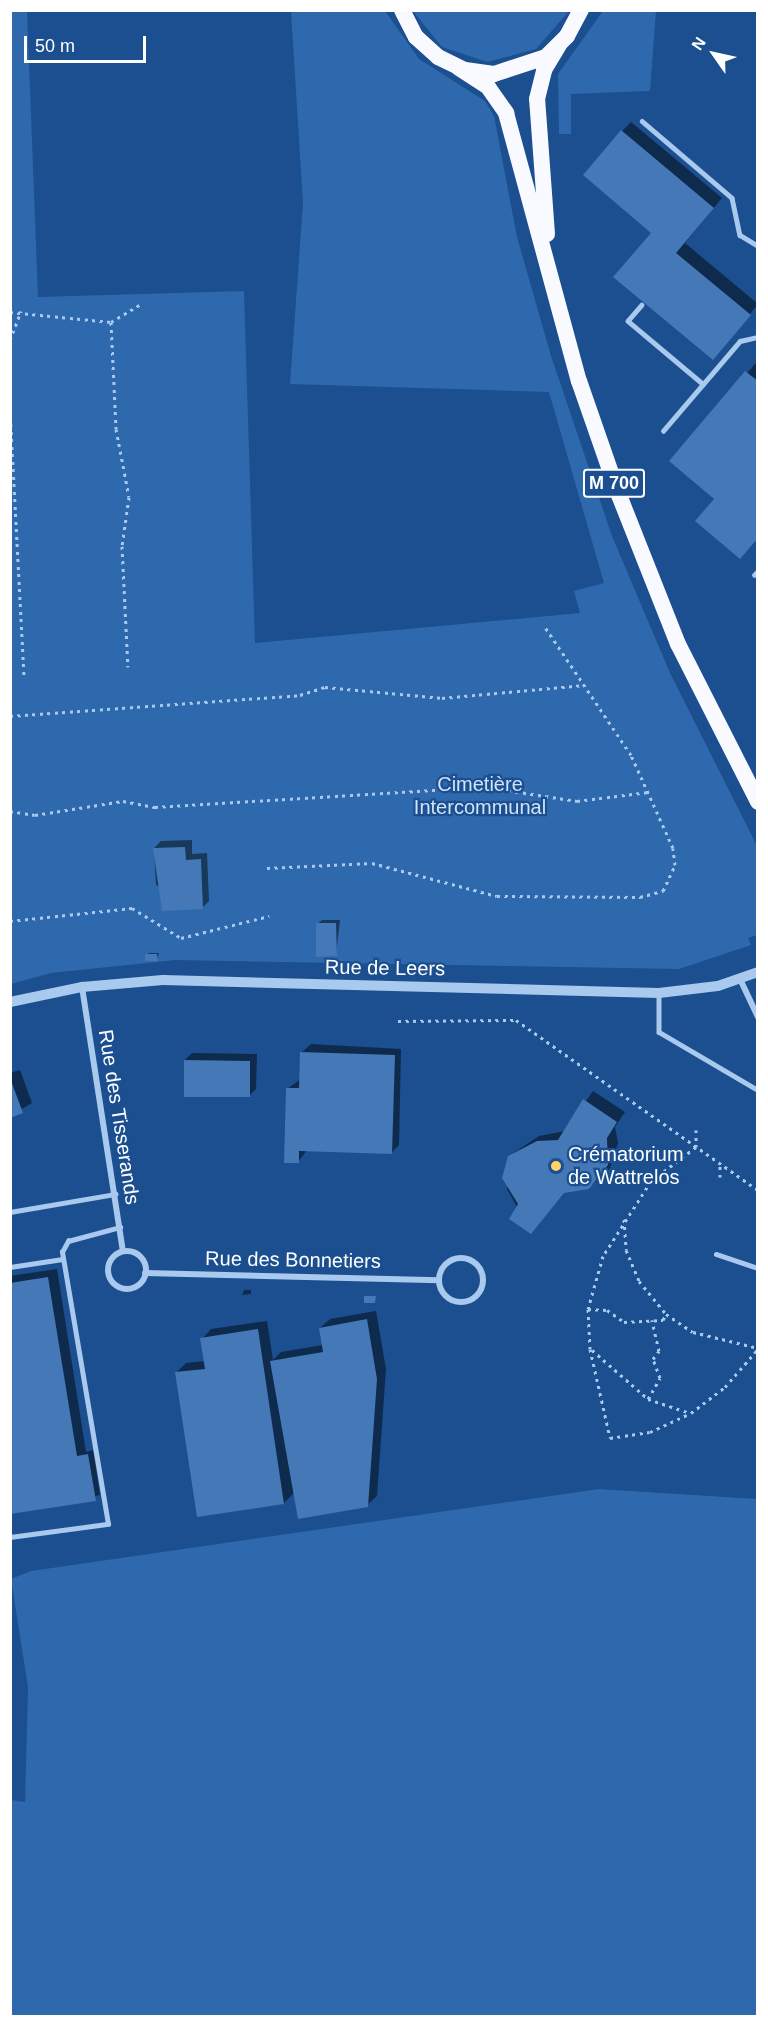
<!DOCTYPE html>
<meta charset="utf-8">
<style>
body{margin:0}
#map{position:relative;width:768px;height:2027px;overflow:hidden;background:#1b4f8f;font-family:Arial,sans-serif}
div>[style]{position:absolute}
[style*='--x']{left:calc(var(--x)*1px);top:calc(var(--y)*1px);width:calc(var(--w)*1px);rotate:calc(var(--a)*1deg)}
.green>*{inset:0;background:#2e69ad}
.shadow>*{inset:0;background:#0007}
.building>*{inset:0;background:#4478b7}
.path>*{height:3px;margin-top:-1.5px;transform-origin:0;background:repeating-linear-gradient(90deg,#a9c9ee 0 3px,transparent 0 7.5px)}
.service>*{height:4.5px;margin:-2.25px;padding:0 2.25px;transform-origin:2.25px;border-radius:2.25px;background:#a9c9ee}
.minor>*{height:6px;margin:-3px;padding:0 3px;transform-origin:3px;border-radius:3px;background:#a9c9ee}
.minor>.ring{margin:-3px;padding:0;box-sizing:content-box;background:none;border:6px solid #a9c9ee;border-radius:50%}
.tertiary>*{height:10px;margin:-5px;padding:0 5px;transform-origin:5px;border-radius:5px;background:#a9c9ee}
.trunk>*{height:16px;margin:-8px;padding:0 8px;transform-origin:8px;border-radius:8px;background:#f8faff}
.dots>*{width:16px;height:16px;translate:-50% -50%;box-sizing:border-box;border:3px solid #1b4f8f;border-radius:50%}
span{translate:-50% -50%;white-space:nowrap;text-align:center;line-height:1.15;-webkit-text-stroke:4.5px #1b4f8f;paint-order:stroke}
.shield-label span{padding:2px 4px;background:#1b4f8f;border:2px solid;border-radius:4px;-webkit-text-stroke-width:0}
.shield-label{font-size:18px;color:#fff;font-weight:700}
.park-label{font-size:20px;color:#cfe3fa}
.street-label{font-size:20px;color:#fff}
.poi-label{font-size:20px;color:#fff}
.left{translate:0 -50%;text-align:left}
.frame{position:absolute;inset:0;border:12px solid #fff;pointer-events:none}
.north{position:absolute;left:684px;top:24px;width:60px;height:60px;-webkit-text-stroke:4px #1b4f8f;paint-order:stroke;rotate:304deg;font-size:16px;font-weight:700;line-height:24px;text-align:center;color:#fff}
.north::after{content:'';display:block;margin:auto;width:21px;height:27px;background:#fff;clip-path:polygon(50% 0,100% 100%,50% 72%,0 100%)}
.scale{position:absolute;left:24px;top:36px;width:122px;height:27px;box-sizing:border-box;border:3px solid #fff;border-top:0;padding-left:8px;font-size:18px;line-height:21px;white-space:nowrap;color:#fff;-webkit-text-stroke:4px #1b4f8f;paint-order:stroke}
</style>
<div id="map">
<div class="green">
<i style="clip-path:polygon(11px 11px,27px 11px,38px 297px,244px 291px,255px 643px,580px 613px,574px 591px,604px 583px,549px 392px,290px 384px,303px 203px,291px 11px,385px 11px,419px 59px,485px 101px,494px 116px,517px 237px,551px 356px,612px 536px,670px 673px,757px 846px,757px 935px,748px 938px,751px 945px,679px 969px,175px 960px,51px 973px,11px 984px)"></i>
<i style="clip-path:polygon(413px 11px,569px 11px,536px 49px,487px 62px,442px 47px)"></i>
<i style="clip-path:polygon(603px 11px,656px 11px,650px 91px,571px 94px,571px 134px,559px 134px,558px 74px)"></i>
<i style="clip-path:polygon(599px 1489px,757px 1499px,757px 2016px,11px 2016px,11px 1800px,25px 1802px,28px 1687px,11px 1579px,31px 1571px)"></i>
</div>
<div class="shadow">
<i style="clip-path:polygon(631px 122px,722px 198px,685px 243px,758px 304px,722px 349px,653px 232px,622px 131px)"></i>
<i style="clip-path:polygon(756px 363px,758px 364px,758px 538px,671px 461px)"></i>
<i style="clip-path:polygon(192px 840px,192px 854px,207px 853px,209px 901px,202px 908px,156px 885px,154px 848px,161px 841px)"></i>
<i style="clip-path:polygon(322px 920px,340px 920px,336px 955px,317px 924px)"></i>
<i style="clip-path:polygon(159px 953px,157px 960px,147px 955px,149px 953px)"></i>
<i style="clip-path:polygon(311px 1044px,401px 1049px,399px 1145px,392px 1152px,307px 1150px,298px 1162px,287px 1089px,301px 1079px,301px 1053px)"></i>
<i style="clip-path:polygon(192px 1053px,257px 1054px,256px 1089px,249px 1096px,185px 1060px)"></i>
<i style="clip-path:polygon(20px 1070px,32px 1103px,10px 1116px,10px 1073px)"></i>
<i style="clip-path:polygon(593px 1091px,625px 1112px,615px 1127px,618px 1143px,610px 1168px,605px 1173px,610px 1146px,600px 1178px,588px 1188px,565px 1191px,531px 1232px,507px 1189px,509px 1156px,539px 1136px,565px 1131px)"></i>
<i style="clip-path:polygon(57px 1269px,86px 1452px,93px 1450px,100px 1495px,10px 1512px,10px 1276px)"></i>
<i style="clip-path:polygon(244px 1290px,251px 1290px,251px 1294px,242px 1295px)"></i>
<i style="clip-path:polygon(376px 1311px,386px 1369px,377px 1496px,367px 1505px,295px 1492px,284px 1503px,177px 1372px,186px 1363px,205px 1361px,202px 1339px,211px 1329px,267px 1321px,273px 1360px,281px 1352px,323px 1345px,320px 1328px,330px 1319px)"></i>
</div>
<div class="building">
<i style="clip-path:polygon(621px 130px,714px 208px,676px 253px,751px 315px,713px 360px,613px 277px,651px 233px,583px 175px)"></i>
<i style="clip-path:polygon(745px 371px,758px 381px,758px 538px,740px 559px,695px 521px,714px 499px,669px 461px)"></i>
<i style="clip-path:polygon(185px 847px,186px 860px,201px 859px,203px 909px,162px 911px,153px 848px)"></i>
<i style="clip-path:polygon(316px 923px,336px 923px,337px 956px,316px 957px)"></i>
<i style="clip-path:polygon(145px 954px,157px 954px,158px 961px,145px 961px)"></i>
<i style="clip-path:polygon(300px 1052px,395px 1055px,392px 1154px,299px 1151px,299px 1163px,284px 1163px,286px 1088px,299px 1088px)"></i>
<i style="clip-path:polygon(184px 1060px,250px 1061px,250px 1097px,184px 1097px)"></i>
<i style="clip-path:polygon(10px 1078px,23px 1113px,10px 1118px)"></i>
<i style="clip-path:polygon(583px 1099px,617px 1122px,607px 1138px,608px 1165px,589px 1189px,564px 1193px,531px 1234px,509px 1219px,518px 1204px,502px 1178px,508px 1156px,537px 1141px,558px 1140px)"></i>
<i style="clip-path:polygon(48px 1277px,77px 1456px,88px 1454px,96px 1501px,10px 1514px,10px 1283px)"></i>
<i style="clip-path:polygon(364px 1296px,376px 1296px,375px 1303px,364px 1303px)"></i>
<i style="clip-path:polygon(367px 1319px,377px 1379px,368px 1507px,298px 1519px,270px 1361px,323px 1352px,319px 1328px)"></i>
<i style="clip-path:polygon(258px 1329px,284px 1504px,197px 1517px,175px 1372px,205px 1369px,200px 1338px)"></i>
</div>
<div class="path">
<i style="--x:10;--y:312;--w:101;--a:5.7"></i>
<i style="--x:111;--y:322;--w:35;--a:-31"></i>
<i style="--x:111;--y:322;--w:107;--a:87.3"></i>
<i style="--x:116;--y:429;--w:69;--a:79.2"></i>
<i style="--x:129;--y:497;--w:49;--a:98.1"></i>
<i style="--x:122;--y:546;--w:121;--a:87.2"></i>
<i style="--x:10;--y:340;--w:31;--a:-69"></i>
<i style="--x:10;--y:409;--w:268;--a:87"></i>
<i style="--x:10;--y:716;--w:291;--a:-4.1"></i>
<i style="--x:300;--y:695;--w:26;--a:-18"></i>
<i style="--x:325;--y:687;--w:118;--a:5.4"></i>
<i style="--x:442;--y:698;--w:143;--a:-5.2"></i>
<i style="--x:10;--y:811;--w:25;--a:9"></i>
<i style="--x:35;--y:815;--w:89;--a:-9"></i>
<i style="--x:123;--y:801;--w:33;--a:11"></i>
<i style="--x:155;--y:807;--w:332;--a:-3.5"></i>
<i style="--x:486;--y:787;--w:92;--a:8.7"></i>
<i style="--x:577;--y:801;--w:72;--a:-7.2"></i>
<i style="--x:267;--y:868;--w:105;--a:-2.7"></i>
<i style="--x:372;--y:863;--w:129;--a:14.8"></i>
<i style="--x:497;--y:896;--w:143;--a:0.4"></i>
<i style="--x:640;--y:897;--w:24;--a:-15"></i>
<i style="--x:663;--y:891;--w:29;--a:-65"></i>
<i style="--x:675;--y:865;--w:17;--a:-97"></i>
<i style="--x:673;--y:848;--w:102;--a:-114.3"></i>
<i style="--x:631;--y:755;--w:154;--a:-123.9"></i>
<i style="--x:10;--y:921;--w:123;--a:-6.1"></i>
<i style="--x:132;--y:908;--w:57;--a:31.5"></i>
<i style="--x:181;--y:938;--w:91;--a:-14"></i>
<i style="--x:398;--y:1021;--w:118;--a:-0.5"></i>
<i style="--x:516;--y:1020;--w:296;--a:35.1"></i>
<i style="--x:696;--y:1130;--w:17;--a:90"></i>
<i style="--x:696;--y:1147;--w:56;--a:142.9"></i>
<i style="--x:651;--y:1181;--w:89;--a:122.6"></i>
<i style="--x:603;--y:1256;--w:55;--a:105.8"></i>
<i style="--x:588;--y:1309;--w:40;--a:87.1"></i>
<i style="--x:590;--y:1349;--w:91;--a:77.3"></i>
<i style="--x:610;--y:1438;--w:40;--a:-8.5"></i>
<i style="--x:650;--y:1432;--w:45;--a:-24.9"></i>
<i style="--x:691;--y:1413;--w:43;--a:-37.4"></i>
<i style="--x:725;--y:1387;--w:50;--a:-49"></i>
<i style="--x:720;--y:1177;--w:13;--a:-90"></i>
<i style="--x:624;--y:1219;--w:31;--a:86"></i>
<i style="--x:626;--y:1250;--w:34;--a:67"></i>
<i style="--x:639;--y:1281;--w:43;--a:50.7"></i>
<i style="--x:666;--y:1314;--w:32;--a:34"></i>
<i style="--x:693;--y:1332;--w:67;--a:13.8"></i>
<i style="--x:588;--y:1309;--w:19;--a:3"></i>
<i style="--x:607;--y:1310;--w:21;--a:35"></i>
<i style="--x:624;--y:1322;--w:39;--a:-3"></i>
<i style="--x:663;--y:1320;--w:7;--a:-63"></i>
<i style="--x:592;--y:1350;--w:74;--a:41.2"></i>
<i style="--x:648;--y:1399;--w:44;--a:18.4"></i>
<i style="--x:648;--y:1399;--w:24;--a:-60"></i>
<i style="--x:660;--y:1378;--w:20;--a:-110"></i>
<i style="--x:653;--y:1359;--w:10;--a:-53"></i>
<i style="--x:659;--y:1351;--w:32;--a:-103"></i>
</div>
<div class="service">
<i style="--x:642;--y:121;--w:118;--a:40.5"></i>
<i style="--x:732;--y:198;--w:38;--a:78"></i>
<i style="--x:740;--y:235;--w:21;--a:31"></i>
<i style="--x:642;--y:305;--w:21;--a:131"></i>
<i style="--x:628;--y:321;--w:98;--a:40"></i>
<i style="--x:663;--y:431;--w:118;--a:-49.5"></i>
<i style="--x:740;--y:341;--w:18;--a:-13"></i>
<i style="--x:754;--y:575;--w:6;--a:-45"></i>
<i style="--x:659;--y:993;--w:39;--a:90"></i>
<i style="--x:659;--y:1032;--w:115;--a:30.4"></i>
<i style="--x:10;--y:1212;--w:107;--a:-9.7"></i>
<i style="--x:716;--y:1254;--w:44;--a:18.4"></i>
<i style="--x:10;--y:1267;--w:53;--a:-8.7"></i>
<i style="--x:10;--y:1537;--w:99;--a:-7.6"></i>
<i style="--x:108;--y:1524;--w:276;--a:-99.6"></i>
<i style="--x:62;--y:1252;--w:13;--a:-61"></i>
<i style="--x:68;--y:1241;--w:54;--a:-15.1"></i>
</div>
<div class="minor">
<i style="--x:740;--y:979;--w:42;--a:64.7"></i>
<i style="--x:82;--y:987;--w:267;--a:81.2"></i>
<i class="ring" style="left:108px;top:1251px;width:32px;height:32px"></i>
<i class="ring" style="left:439px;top:1258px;width:38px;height:38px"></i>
<i style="--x:145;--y:1273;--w:294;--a:1.4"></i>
</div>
<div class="tertiary">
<i style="--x:10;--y:1002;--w:74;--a:-11.8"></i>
<i style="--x:82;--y:987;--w:81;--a:-4.9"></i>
<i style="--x:163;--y:980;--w:496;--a:1.5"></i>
<i style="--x:659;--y:993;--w:59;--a:-6.8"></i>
<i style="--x:718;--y:986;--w:42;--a:-19.3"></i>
</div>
<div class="trunk">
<i style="--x:402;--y:10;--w:30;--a:63"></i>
<i style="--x:416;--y:37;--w:30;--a:42"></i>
<i style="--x:438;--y:57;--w:30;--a:26"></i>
<i style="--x:465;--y:70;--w:29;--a:8"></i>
<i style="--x:494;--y:74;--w:55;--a:-18.1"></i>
<i style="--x:546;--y:57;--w:30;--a:-45"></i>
<i style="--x:567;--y:36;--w:30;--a:-62"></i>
<i style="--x:459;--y:68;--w:35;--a:33"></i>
<i style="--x:488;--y:87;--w:32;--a:55"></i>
<i style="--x:506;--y:113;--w:278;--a:74.8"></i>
<i style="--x:579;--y:381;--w:115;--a:70.8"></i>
<i style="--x:617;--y:490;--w:166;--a:68.4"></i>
<i style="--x:678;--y:644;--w:177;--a:63.1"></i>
<i style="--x:547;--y:234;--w:135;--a:-94.2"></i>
<i style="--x:537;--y:99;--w:30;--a:-76"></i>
<i style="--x:544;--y:70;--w:29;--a:-59"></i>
</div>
<div class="dots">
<i style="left:556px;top:1166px;background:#ffd166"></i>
</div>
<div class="shield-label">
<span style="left:614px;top:483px">M 700</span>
</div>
<div class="park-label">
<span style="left:480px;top:796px">Cimetière<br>Intercommunal</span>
</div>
<div class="street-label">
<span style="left:385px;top:968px;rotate:1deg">Rue de Leers</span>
<span style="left:119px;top:1117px;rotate:81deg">Rue des Tisserands</span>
<span style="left:293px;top:1260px;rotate:1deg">Rue des Bonnetiers</span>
</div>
<div class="poi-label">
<span class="left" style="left:568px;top:1166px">Crématorium<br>de Wattrelos</span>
</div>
<div class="frame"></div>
<div class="north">N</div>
<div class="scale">50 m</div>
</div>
